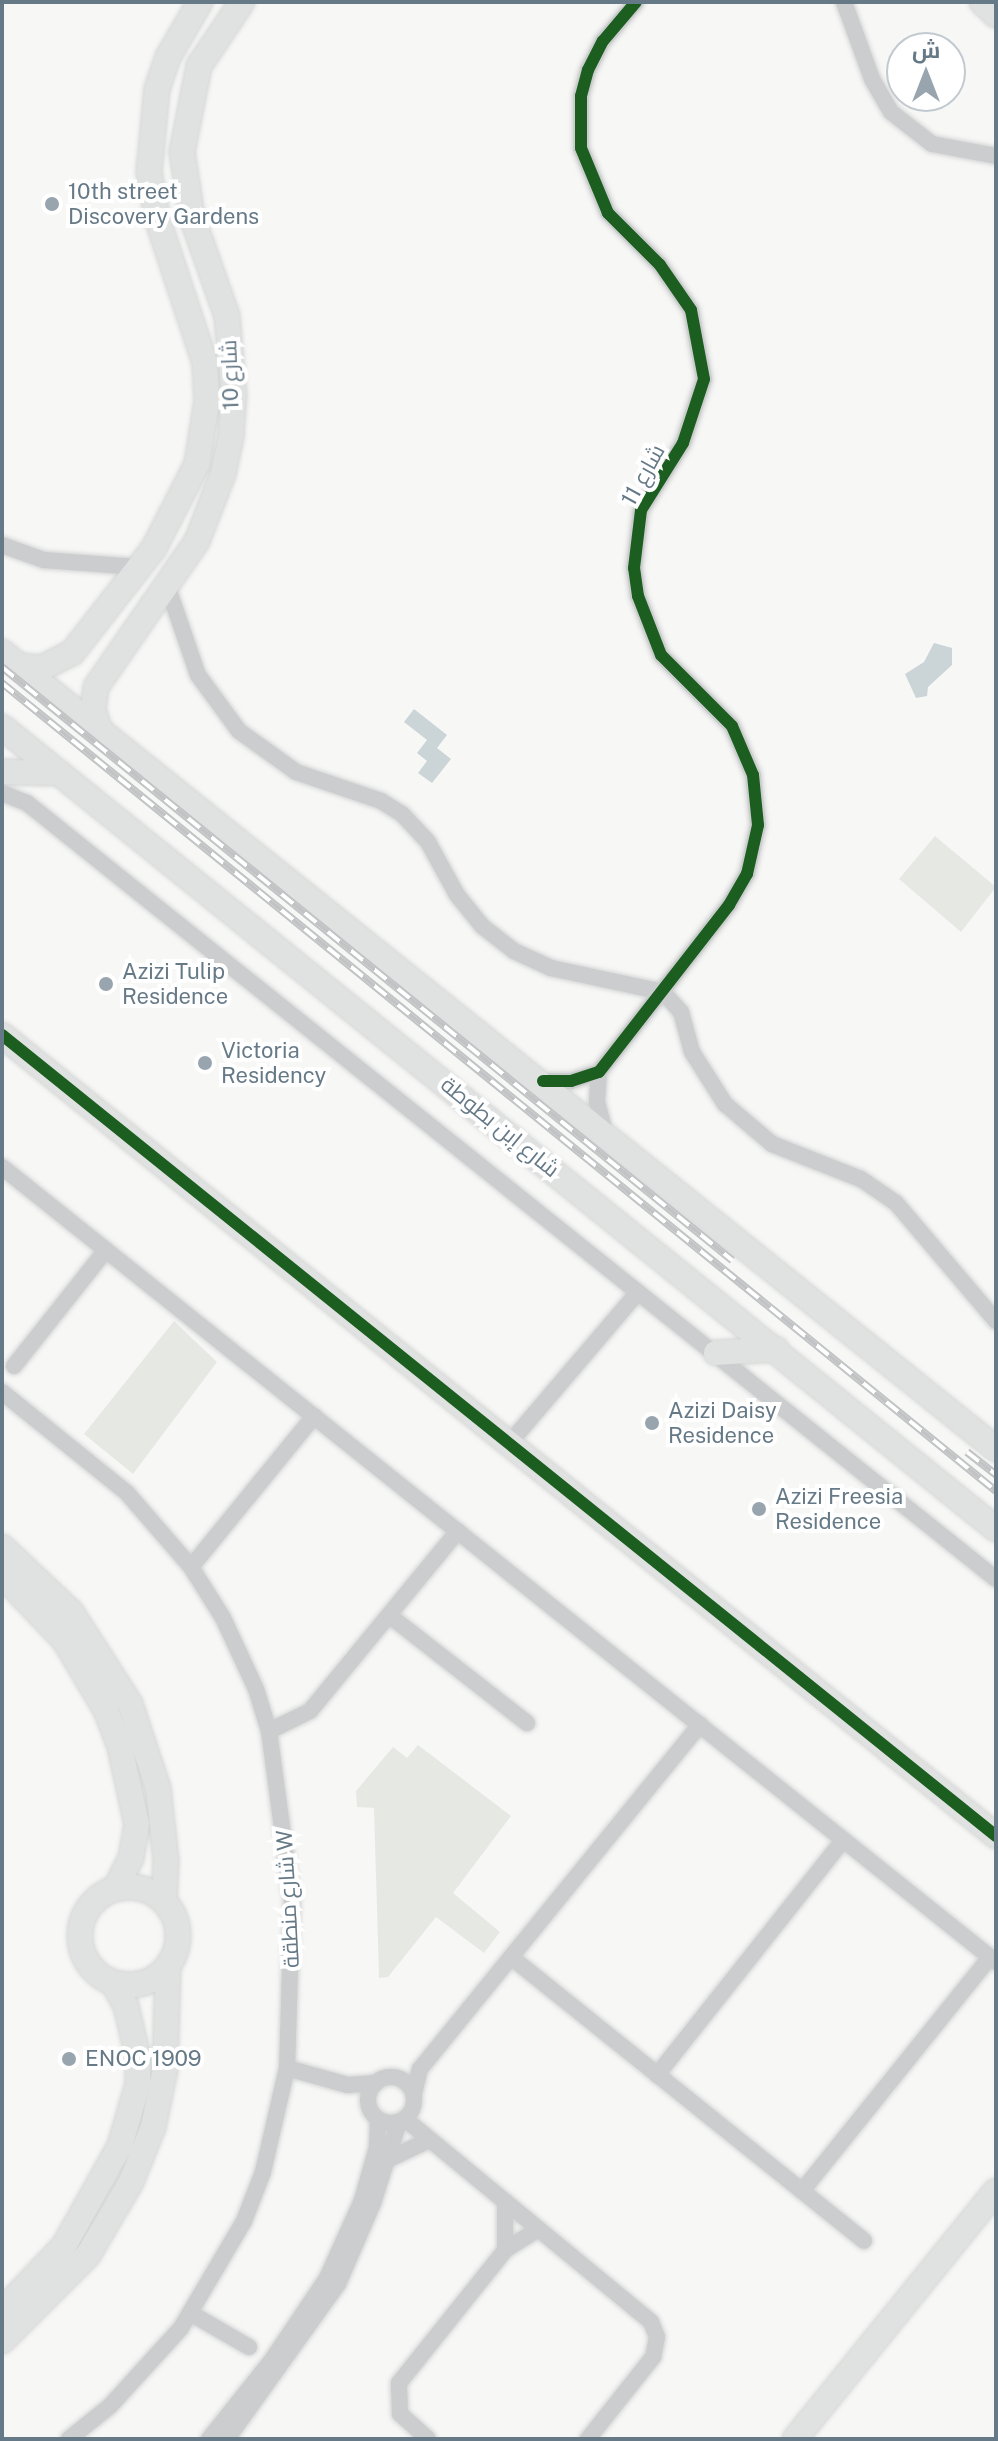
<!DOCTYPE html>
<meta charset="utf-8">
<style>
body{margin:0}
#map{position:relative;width:998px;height:2441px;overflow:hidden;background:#f7f7f6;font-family:"Public Sans",Cairo,sans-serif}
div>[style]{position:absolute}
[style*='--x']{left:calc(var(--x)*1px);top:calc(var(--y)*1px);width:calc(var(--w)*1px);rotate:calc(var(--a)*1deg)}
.green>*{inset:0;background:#e6e9e3}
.water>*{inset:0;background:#cbd4d6}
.roads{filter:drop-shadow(0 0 2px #d4d5d5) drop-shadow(0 0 2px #d4d5d5)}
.street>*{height:16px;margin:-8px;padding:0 8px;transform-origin:8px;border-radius:8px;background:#cccdce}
.street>.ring{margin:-8px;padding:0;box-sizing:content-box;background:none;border:16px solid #cccdce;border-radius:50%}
.secondary>*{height:24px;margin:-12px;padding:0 12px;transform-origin:12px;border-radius:12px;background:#e0e1e1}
.secondary>.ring{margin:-12px;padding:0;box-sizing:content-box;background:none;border:24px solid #e0e1e1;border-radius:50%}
.rail>*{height:8px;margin-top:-4px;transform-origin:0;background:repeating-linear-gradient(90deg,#fff 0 15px,#c1c3c4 0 30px);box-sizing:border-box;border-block:2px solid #c1c3c4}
.cycleway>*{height:12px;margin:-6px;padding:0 6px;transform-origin:6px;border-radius:6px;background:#1b5e20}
.dots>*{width:22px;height:22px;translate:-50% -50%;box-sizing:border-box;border:4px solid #fff;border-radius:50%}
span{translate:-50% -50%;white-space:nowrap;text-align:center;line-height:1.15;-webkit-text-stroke:8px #fff;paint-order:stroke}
.poi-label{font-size:22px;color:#667987}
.left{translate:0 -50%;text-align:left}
.street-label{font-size:22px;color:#667987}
.frame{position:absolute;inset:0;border:4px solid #667987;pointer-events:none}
.north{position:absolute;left:886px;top:32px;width:80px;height:80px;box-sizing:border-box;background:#fff;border:2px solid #c2c9cf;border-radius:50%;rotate:0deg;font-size:22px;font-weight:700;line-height:32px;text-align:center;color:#667987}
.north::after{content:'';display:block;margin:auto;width:28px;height:36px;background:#99a5ae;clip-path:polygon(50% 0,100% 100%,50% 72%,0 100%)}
</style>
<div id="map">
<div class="green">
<i style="clip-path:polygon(935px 836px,996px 887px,961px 932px,899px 879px)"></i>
<i style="clip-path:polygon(174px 1321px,217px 1362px,133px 1474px,84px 1434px)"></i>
<i style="clip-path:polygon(418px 1745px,511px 1816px,453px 1893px,500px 1932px,484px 1953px,436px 1917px,388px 1977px,379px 1978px,374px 1808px,357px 1807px,356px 1791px,393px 1747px,407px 1758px)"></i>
</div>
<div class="water">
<i style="clip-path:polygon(934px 643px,952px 648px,952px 665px,928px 687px,927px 696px,916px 698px,905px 674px,924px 662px)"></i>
<i style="clip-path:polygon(414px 709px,447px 735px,437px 748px,451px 759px,432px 783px,418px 773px,427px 761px,417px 753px,427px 740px,404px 722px)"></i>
</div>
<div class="roads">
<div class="street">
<i style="--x:844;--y:2;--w:82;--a:70"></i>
<i style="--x:872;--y:79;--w:38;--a:60"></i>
<i style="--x:891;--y:112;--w:52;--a:38"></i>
<i style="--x:932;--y:144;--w:65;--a:10.6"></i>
<i style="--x:2;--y:545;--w:45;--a:19.7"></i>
<i style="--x:44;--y:560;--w:94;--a:4.3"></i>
<i style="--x:168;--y:588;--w:92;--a:71"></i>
<i style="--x:198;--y:675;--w:69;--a:53.8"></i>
<i style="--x:239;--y:731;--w:70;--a:35.7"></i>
<i style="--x:296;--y:772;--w:90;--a:18.8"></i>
<i style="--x:381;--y:801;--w:25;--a:32"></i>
<i style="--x:402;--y:814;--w:38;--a:47"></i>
<i style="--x:428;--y:842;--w:60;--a:61.3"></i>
<i style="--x:457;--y:895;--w:40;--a:51"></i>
<i style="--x:482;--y:926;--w:41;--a:38"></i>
<i style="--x:514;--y:951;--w:41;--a:24.7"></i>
<i style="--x:551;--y:968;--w:115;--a:12.1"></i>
<i style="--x:663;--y:992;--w:27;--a:48"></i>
<i style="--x:681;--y:1012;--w:41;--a:74.6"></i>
<i style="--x:692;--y:1052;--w:62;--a:57.6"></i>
<i style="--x:725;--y:1104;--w:62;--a:40.4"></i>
<i style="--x:772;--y:1144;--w:96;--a:21.5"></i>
<i style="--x:861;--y:1179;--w:42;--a:34.4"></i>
<i style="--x:896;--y:1203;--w:155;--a:49.7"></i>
<i style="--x:2;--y:793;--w:27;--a:22"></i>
<i style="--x:27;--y:803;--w:1241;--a:38.69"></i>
<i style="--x:599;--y:1072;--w:30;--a:94"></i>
<i style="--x:597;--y:1102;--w:30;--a:75"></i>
<i style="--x:543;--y:1081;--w:28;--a:0"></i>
<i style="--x:571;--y:1081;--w:29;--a:-18"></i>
<i style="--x:599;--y:1072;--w:212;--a:-52.1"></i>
<i style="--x:729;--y:905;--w:36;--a:-60"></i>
<i style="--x:747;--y:874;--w:50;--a:-77.3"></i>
<i style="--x:758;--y:825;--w:50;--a:-95.7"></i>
<i style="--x:753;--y:775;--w:53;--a:-113.2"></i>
<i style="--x:732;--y:726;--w:100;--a:-135"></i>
<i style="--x:661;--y:655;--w:63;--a:-111.3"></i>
<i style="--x:638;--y:596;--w:28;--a:-98"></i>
<i style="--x:634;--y:568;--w:58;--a:-83.1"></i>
<i style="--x:641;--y:510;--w:79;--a:-57.9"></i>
<i style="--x:683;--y:443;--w:67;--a:-71.8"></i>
<i style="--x:704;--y:379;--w:70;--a:-100.7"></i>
<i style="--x:691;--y:310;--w:55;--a:-124.6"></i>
<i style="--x:660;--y:265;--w:74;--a:-135"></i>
<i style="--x:608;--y:213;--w:70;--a:-112.6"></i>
<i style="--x:581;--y:148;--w:52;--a:-90"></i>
<i style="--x:581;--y:96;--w:27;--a:-75"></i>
<i style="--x:588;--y:70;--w:33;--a:-63"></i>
<i style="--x:603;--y:41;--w:51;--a:-49.8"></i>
<i style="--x:2;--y:1167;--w:1273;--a:38.65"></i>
<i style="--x:14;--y:1366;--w:148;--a:-51.6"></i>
<i style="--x:2;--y:1392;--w:161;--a:38.9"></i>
<i style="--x:127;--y:1493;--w:98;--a:49.1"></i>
<i style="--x:191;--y:1567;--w:60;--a:57.9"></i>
<i style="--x:223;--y:1618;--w:78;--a:65.1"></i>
<i style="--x:256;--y:1689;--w:44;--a:72.8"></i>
<i style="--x:269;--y:1731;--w:173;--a:82.3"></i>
<i style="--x:292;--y:1902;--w:166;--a:91.7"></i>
<i style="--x:287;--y:2068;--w:107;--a:103"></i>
<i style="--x:263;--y:2172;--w:53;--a:111.2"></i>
<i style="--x:244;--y:2221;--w:124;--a:120.5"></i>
<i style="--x:181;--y:2328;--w:105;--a:132.3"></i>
<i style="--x:110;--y:2406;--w:53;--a:141.2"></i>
<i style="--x:507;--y:1446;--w:202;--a:-49.6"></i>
<i style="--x:191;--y:1567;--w:195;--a:-50.8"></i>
<i style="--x:390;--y:1616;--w:174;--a:38"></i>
<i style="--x:269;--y:1731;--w:46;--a:-26"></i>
<i style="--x:310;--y:1711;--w:233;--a:-50.6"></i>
<i style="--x:511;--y:1957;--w:453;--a:38.8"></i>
<i style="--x:287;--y:2068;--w:63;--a:15.6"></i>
<i style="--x:348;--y:2085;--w:28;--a:-4"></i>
<i style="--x:657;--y:2075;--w:300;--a:-51.6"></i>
<i class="ring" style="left:368px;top:2077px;width:30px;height:30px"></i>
<i style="--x:414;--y:2094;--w:26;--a:-77"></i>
<i style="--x:420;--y:2069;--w:444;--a:-50.9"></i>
<i style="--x:405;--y:2119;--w:319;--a:39.5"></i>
<i style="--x:651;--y:2322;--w:16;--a:68"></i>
<i style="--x:657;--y:2337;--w:20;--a:101"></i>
<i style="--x:653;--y:2357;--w:105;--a:128.4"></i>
<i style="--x:385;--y:2161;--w:47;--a:-25.5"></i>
<i style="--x:802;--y:2191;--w:300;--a:-51.2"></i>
<i style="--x:505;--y:2250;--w:47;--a:-90"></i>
<i style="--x:192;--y:2314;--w:66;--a:30.1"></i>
<i style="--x:209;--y:2439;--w:101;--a:-51.4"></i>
<i style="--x:272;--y:2360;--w:99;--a:-56.1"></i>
<i style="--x:327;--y:2278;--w:85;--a:-65.8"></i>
<i style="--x:362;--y:2200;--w:55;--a:-74.2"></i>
<i style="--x:377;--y:2147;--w:28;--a:-88"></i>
<i style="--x:227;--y:2439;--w:191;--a:-54.4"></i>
<i style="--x:338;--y:2284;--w:88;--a:-66.6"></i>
<i style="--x:373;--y:2203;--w:85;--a:-72.2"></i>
<i style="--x:428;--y:2439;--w:38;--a:-138"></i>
<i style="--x:400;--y:2414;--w:31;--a:-92"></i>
<i style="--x:399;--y:2383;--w:170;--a:-51.4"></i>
<i style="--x:505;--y:2250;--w:39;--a:-32"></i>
</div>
<div class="secondary">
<i style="--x:982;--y:2;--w:19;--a:43"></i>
<i style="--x:2;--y:652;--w:1274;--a:38.72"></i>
<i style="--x:20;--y:666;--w:22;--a:5"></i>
<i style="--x:42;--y:668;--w:34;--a:-27"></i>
<i style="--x:72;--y:653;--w:133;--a:-52"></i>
<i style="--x:154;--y:548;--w:94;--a:-62.9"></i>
<i style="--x:197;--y:464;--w:64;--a:-81"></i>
<i style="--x:207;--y:401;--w:38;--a:-93"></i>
<i style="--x:205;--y:363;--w:150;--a:-108.3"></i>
<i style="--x:158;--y:221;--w:50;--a:-100.4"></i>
<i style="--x:149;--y:172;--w:83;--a:-84.5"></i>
<i style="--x:157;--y:89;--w:34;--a:-71"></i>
<i style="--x:168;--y:57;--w:64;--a:-59.8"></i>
<i style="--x:2;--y:727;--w:1277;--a:38.9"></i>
<i style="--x:100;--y:731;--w:23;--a:-108"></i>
<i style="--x:93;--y:709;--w:22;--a:-82"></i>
<i style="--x:96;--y:687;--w:178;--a:-55.3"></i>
<i style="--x:197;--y:541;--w:72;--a:-68.8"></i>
<i style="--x:223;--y:474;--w:40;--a:-78"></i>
<i style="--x:231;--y:435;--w:39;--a:-86"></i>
<i style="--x:234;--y:396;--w:80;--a:-95"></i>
<i style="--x:227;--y:316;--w:105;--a:-109.5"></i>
<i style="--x:192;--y:217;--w:66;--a:-98.7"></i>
<i style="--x:182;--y:152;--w:88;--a:-78.8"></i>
<i style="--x:199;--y:66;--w:77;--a:-56.1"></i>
<i style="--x:2;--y:772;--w:57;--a:1"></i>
<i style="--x:2;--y:1035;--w:1277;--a:38.86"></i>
<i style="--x:716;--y:1353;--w:60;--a:-3.8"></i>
<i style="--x:2;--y:1547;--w:95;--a:43.3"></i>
<i style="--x:71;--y:1612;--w:109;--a:57.3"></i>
<i style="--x:130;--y:1704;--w:89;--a:71.6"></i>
<i style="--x:158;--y:1788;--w:72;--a:83.7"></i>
<i style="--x:166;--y:1860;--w:42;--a:92.7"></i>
<i style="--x:2;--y:1575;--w:91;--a:46.3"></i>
<i style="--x:65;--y:1641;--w:80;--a:59.3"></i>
<i style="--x:106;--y:1710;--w:40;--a:69"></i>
<i style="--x:120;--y:1747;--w:79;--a:77.6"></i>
<i style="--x:137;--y:1824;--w:35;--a:100"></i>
<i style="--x:131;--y:1858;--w:34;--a:117"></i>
<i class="ring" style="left:80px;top:1887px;width:74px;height:74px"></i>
<i style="--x:2;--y:2311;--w:90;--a:-46.4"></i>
<i style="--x:64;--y:2246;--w:115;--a:-60.8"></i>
<i style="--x:120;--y:2146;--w:65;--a:-73.8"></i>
<i style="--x:138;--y:2084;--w:27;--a:-90"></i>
<i style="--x:138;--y:2057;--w:52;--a:-103.2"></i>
<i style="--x:126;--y:2006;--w:26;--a:-119"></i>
<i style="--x:2;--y:2341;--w:122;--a:-45"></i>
<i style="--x:88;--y:2255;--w:85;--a:-59.5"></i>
<i style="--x:131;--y:2182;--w:59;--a:-68.2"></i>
<i style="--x:153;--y:2127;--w:59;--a:-78.3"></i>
<i style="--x:165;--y:2069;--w:103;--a:-88.3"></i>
<i style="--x:795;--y:2439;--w:319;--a:-51"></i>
</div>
</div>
<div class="rail">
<i style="--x:2;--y:667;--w:941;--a:39.09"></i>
<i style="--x:2;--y:683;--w:1281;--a:39.11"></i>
<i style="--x:967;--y:1452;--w:37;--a:38"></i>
</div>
<div class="cycleway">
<i style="--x:2;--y:1035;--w:1277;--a:38.86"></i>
<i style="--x:543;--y:1081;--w:28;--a:0"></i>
<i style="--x:571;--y:1081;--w:29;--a:-18"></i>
<i style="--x:599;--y:1072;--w:212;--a:-52.1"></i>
<i style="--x:729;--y:905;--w:36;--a:-60"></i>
<i style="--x:747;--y:874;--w:50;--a:-77.3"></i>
<i style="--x:758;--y:825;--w:50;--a:-95.7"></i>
<i style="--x:753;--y:775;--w:53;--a:-113.2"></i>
<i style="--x:732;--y:726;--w:100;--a:-135"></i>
<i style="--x:661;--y:655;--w:63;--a:-111.3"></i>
<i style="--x:638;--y:596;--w:28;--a:-98"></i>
<i style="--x:634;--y:568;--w:58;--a:-83.1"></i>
<i style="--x:641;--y:510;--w:79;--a:-57.9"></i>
<i style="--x:683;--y:443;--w:67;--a:-71.8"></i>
<i style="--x:704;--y:379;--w:70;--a:-100.7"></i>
<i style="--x:691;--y:310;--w:55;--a:-124.6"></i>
<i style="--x:660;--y:265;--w:74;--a:-135"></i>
<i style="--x:608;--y:213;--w:70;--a:-112.6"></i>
<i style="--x:581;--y:148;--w:52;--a:-90"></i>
<i style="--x:581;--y:96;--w:27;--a:-75"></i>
<i style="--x:588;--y:70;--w:33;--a:-63"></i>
<i style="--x:603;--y:41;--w:51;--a:-49.8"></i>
</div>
<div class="dots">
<i style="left:52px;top:204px;background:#99a5ae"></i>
<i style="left:106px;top:984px;background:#99a5ae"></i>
<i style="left:205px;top:1063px;background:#99a5ae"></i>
<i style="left:652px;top:1423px;background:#99a5ae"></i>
<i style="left:759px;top:1509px;background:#99a5ae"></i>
<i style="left:69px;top:2059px;background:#99a5ae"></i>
</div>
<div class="poi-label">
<span class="left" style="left:68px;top:204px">10th street<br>Discovery Gardens</span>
<span class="left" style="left:122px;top:984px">Azizi Tulip<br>Residence</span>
<span class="left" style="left:221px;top:1063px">Victoria<br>Residency</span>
<span class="left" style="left:668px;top:1423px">Azizi Daisy<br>Residence</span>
<span class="left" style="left:775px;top:1509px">Azizi Freesia<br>Residence</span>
<span class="left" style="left:85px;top:2059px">ENOC 1909</span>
</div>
<div class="street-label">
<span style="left:230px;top:375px;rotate:-92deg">شارع 10</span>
<span style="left:643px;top:475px;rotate:-61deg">شارع 11</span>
<span style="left:500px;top:1127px;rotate:39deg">شارع إبن بطوطة</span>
<span style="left:288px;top:1899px;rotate:-93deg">شارع منطقة W</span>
</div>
<div class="frame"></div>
<div class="north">ش</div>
</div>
